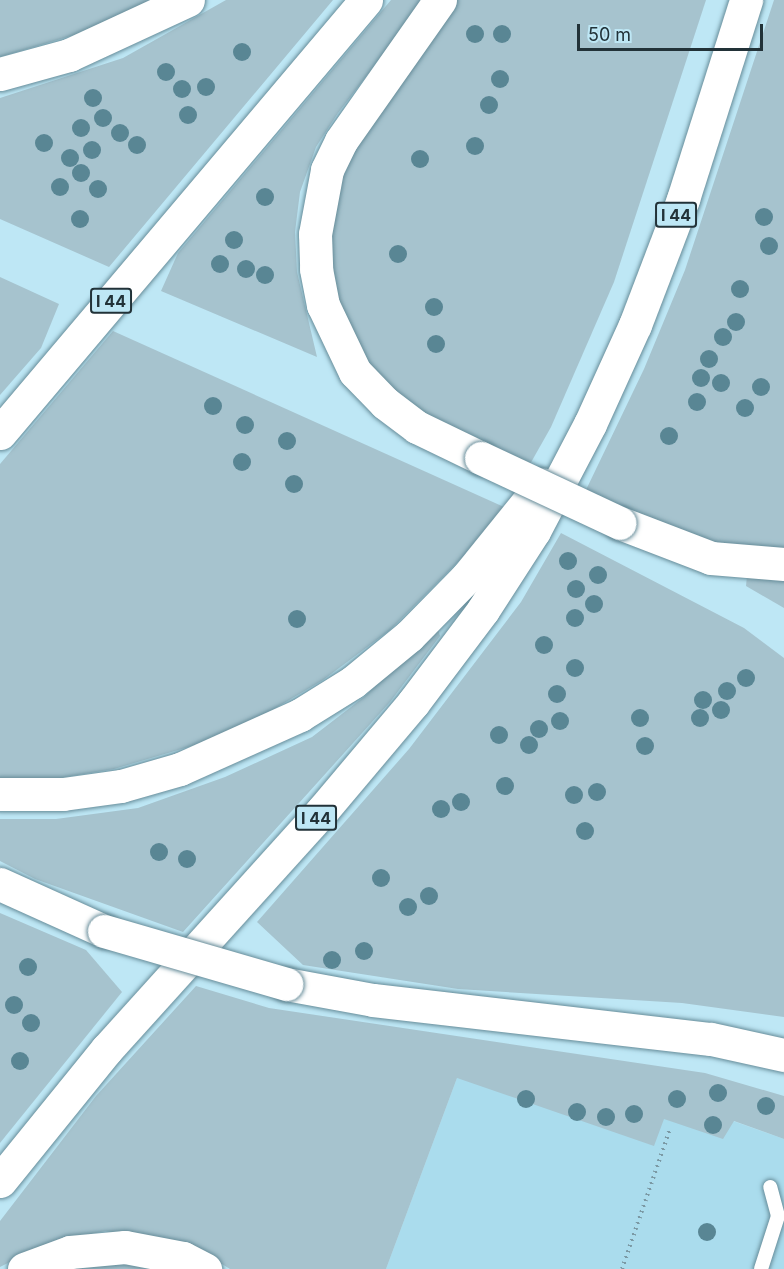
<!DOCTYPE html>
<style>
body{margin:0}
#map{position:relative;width:784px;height:1269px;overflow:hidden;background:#bee7f5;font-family:Inter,sans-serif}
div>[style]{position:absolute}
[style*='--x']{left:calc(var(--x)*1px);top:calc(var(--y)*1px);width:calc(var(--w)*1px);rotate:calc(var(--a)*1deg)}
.built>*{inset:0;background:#aadced}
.green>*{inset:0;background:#a6c3ce}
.path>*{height:4px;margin-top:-2px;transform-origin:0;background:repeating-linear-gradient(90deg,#7b99a4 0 1.5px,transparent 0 6px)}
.roads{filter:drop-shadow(0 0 2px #668c99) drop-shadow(0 0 2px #668c99)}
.service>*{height:14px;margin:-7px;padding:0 7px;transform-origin:7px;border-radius:7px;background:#fff}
.motorway>*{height:33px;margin:-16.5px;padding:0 16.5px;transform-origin:16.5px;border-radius:16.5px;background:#fff}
.bridges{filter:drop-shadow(0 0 2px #668c99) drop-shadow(0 0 2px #668c99)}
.motorway-bridge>*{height:33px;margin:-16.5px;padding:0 16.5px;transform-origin:16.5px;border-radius:16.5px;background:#fff}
.trees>*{width:18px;height:18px;margin:-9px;border-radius:50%;background:#598694}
span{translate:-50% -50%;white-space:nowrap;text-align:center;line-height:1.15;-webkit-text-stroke:4.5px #bee7f5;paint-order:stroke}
.shield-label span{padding:2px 4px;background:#bee7f5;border:2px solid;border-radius:4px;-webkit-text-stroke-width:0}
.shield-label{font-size:16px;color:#223238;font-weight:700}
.scale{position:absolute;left:577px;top:24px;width:186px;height:27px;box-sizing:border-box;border:3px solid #223238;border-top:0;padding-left:8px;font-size:18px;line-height:21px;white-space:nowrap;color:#223238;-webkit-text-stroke:4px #bee7f5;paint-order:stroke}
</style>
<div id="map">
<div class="built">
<i style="clip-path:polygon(457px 1078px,733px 1121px,784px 1139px,784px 1269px,386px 1269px)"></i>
</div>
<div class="green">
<i style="clip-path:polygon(0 0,154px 0,74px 35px,0 57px)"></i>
<i style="clip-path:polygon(226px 0,333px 0,109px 267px,0 219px,0 98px,123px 58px)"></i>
<i style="clip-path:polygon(391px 0,425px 0,338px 113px,316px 147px,300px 192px,295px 232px,297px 272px,317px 357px,161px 291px,178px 253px)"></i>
<i style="clip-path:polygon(455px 0,706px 0,614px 282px,551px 427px,529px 466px,425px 413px,382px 380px,355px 348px,340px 314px,331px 274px,329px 235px,334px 196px,349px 159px)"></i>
<i style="clip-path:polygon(774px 0,784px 0,784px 555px,738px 553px,585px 492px,644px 369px,685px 270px)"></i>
<i style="clip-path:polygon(0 277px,59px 304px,41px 348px,0 395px)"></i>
<i style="clip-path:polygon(113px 331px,504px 507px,472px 548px,390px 630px,323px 680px,262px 716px,195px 745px,114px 769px,48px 780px,0 778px,0 464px)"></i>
<i style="clip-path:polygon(561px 533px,744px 628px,784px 658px,784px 1017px,682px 1003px,458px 989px,303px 965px,257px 922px,409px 749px,521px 602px)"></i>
<i style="clip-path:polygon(747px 576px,784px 576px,784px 608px,746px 586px)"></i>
<i style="clip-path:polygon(437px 626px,440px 636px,390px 702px,183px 932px,35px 879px,0 861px,0 819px,56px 819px,138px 808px,225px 777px,312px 737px,364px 697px)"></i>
<i style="clip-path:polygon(0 913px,86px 950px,122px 992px,0 1143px)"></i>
<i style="clip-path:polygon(196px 986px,269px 1008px,705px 1073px,784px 1096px,784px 1139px,734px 1121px,723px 1139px,664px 1119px,654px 1146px,457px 1078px,386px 1269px,230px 1269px,193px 1246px,105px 1231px,43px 1245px,0 1267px,0 1221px,96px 1096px)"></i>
<i style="clip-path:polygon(92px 1260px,176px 1269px,58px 1269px)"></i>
</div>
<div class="path">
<i style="--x:622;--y:1269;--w:148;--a:-71.1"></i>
</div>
<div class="roads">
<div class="service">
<i style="--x:761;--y:1269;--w:56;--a:-72.2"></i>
<i style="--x:778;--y:1216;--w:30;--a:-105"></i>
</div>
<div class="motorway">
<i style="--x:440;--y:0;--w:172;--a:125.1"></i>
<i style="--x:341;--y:141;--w:32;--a:116"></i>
<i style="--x:327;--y:170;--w:65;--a:100.6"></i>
<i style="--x:315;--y:234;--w:35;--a:88"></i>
<i style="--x:316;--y:269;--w:37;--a:79"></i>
<i style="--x:323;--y:305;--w:74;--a:64.5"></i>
<i style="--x:355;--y:372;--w:43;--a:45.9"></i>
<i style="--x:385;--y:403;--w:40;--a:37"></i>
<i style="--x:417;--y:427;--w:71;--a:25.8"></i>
<i style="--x:0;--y:74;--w:72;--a:-15.4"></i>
<i style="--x:69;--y:55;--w:131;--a:-24.8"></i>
<i style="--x:0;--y:433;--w:567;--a:-49.79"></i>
<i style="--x:620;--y:523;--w:97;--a:21"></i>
<i style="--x:711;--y:558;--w:73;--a:4.7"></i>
<i style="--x:0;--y:794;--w:63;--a:0"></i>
<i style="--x:63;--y:794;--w:59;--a:-7.9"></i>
<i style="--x:121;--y:786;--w:61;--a:-16.1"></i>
<i style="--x:180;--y:769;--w:132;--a:-24.2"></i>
<i style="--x:300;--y:715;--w:62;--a:-31.9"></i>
<i style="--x:353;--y:682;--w:72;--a:-39.4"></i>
<i style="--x:409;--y:636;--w:83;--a:-45.5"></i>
<i style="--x:467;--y:577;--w:119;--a:-51.1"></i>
<i style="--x:0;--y:884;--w:114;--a:24.3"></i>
<i style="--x:286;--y:984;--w:88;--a:10.4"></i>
<i style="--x:373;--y:1000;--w:340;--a:6.6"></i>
<i style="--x:711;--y:1039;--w:75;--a:12.4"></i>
<i style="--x:0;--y:1181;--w:170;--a:-51"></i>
<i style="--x:107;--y:1049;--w:321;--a:-47.9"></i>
<i style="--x:322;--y:811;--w:141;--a:-49.9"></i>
<i style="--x:413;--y:703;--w:116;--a:-53"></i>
<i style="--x:483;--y:610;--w:94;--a:-57.2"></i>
<i style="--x:534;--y:531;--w:121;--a:-62.4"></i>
<i style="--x:590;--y:424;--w:109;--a:-65.6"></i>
<i style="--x:635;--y:325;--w:135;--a:-69.1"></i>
<i style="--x:683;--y:199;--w:209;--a:-72.4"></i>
<i style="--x:24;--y:1269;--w:49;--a:-20.3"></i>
<i style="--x:70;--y:1252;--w:55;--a:-5.2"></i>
<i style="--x:125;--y:1247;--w:59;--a:10.7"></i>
<i style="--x:183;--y:1258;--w:25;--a:27"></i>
</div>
</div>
<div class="bridges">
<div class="motorway-bridge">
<i style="--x:481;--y:458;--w:153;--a:25.1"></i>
<i style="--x:104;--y:931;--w:190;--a:16.2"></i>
</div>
</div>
<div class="trees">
<i style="left:475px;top:34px"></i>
<i style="left:502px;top:34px"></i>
<i style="left:242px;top:52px"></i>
<i style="left:166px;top:72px"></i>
<i style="left:500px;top:79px"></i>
<i style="left:206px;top:87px"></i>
<i style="left:182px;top:89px"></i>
<i style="left:93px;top:98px"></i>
<i style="left:489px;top:105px"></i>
<i style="left:188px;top:115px"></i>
<i style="left:103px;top:118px"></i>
<i style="left:81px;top:128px"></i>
<i style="left:120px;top:133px"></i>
<i style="left:44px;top:143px"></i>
<i style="left:137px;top:145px"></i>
<i style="left:475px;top:146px"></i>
<i style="left:92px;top:150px"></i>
<i style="left:70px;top:158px"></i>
<i style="left:420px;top:159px"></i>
<i style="left:81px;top:173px"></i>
<i style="left:60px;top:187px"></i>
<i style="left:98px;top:189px"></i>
<i style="left:265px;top:197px"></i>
<i style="left:764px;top:217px"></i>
<i style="left:80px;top:219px"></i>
<i style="left:234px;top:240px"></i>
<i style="left:769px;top:246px"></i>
<i style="left:398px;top:254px"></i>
<i style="left:220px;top:264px"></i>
<i style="left:246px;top:269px"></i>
<i style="left:265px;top:275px"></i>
<i style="left:740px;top:289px"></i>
<i style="left:434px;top:307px"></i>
<i style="left:736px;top:322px"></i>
<i style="left:723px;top:337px"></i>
<i style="left:436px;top:344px"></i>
<i style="left:709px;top:359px"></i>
<i style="left:701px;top:378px"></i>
<i style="left:721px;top:383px"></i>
<i style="left:761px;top:387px"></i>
<i style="left:697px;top:402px"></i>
<i style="left:213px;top:406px"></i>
<i style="left:745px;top:408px"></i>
<i style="left:245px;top:425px"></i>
<i style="left:669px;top:436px"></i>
<i style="left:287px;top:441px"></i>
<i style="left:242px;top:462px"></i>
<i style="left:294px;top:484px"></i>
<i style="left:568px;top:561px"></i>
<i style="left:598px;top:575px"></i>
<i style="left:576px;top:589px"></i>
<i style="left:594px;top:604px"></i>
<i style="left:575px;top:618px"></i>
<i style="left:297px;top:619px"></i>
<i style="left:544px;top:645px"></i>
<i style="left:575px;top:668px"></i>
<i style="left:746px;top:678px"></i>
<i style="left:727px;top:691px"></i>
<i style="left:557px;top:694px"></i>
<i style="left:703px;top:700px"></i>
<i style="left:721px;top:710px"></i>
<i style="left:640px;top:718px"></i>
<i style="left:700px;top:718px"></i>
<i style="left:560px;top:721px"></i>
<i style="left:539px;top:729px"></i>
<i style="left:499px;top:735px"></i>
<i style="left:529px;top:745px"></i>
<i style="left:645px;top:746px"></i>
<i style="left:505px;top:786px"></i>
<i style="left:597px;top:792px"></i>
<i style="left:574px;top:795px"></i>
<i style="left:461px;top:802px"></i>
<i style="left:441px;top:809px"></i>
<i style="left:585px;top:831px"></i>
<i style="left:159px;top:852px"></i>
<i style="left:187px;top:859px"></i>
<i style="left:381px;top:878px"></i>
<i style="left:429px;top:896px"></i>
<i style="left:408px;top:907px"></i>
<i style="left:364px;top:951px"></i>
<i style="left:332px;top:960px"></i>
<i style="left:28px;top:967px"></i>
<i style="left:14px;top:1005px"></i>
<i style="left:31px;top:1023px"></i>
<i style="left:20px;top:1061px"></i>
<i style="left:718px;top:1093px"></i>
<i style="left:526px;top:1099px"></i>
<i style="left:677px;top:1099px"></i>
<i style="left:766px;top:1106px"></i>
<i style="left:577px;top:1112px"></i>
<i style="left:634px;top:1114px"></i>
<i style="left:606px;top:1117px"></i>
<i style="left:713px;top:1125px"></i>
<i style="left:707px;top:1232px"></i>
</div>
<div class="shield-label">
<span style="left:676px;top:215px">I 44</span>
<span style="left:111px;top:301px">I 44</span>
<span style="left:316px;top:818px">I 44</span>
</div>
<div class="scale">50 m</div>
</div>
